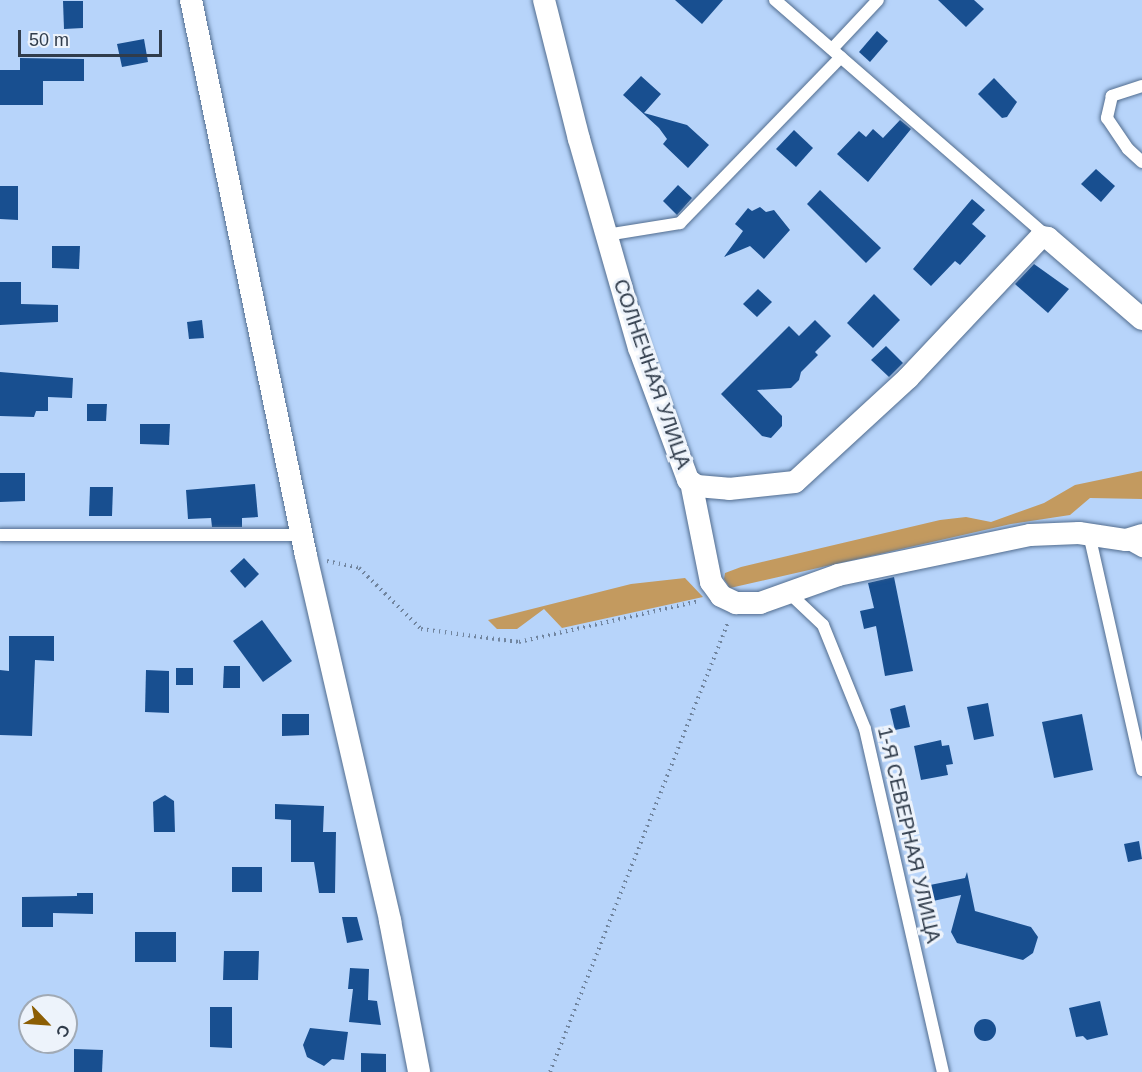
<!DOCTYPE html>
<meta charset="utf-8">
<style>
body{margin:0}
#map{position:relative;width:1142px;height:1072px;overflow:hidden;background:#b7d4fa;font-family:Arial,sans-serif}
div>[style]{position:absolute}
[style*='--x']{left:calc(var(--x)*1px);top:calc(var(--y)*1px);width:calc(var(--w)*1px);rotate:calc(var(--a)*1deg)}
.green>*{inset:0;background:#c39a5f}
.building>*{inset:0;background:#184f90}
.round{border-radius:50%}
.path>*{height:4px;margin-top:-2px;transform-origin:0;background:repeating-linear-gradient(90deg,#71859f 0 1.5px,transparent 0 6px)}
.roads{filter:drop-shadow(0 0 2px #526d8f) drop-shadow(0 0 2px #526d8f)}
.service>*{height:12px;margin:-6px;padding:0 6px;transform-origin:6px;border-radius:6px;background:#fff}
.minor>*{height:22px;margin:-11px;padding:0 11px;transform-origin:11px;border-radius:11px;background:#fff}
span{translate:-50% -50%;white-space:nowrap;text-align:center;line-height:1.15;-webkit-text-stroke:6px #edf3fb;paint-order:stroke}
.street-label{font-size:20px;color:#303c4b}
.north{position:absolute;left:18px;top:994px;width:60px;height:60px;box-sizing:border-box;background:#edf3fb;border:2px solid #a1aab5;border-radius:50%;rotate:115deg;font-size:16px;font-weight:700;line-height:24px;text-align:center;color:#303c4b}
.north::after{content:'';display:block;margin:auto;width:21px;height:27px;background:#8c5e04;clip-path:polygon(50% 0,100% 100%,50% 72%,0 100%)}
.scale{position:absolute;left:18px;top:30px;width:144px;height:27px;box-sizing:border-box;border:3px solid #303c4b;border-top:0;padding-left:8px;font-size:18px;line-height:21px;white-space:nowrap;color:#303c4b;-webkit-text-stroke:4px #edf3fb;paint-order:stroke}
</style>
<div id="map">
<div class="green">
<i style="clip-path:polygon(1142px 471px,1142px 499px,1090px 498px,1070px 515px,1011px 524px,730px 588px,724px 579px,725px 573px,741px 567px,940px 520px,966px 517px,991px 522px,1044px 503px,1075px 485px)"></i>
<i style="clip-path:polygon(685px 578px,703px 597px,562px 628px,544px 609px,517px 629px,497px 629px,488px 620px,631px 584px)"></i>
</div>
<div class="building">
<i style="clip-path:polygon(675px 0,723px 0,702px 24px)"></i>
<i style="clip-path:polygon(938px 0,974px 0,984px 9px,966px 27px)"></i>
<i style="clip-path:polygon(63px 1px,83px 1px,83px 28px,64px 29px)"></i>
<i style="clip-path:polygon(877px 31px,888px 41px,870px 62px,859px 52px)"></i>
<i style="clip-path:polygon(144px 39px,148px 62px,122px 67px,117px 44px)"></i>
<i style="clip-path:polygon(20px 58px,84px 59px,84px 81px,43px 81px,43px 105px,0 105px,0 70px,20px 70px)"></i>
<i style="clip-path:polygon(641px 76px,661px 94px,644px 113px,687px 125px,709px 145px,688px 168px,663px 144px,667px 139px,659px 128px,623px 95px)"></i>
<i style="clip-path:polygon(994px 78px,1017px 102px,1007px 117px,1002px 118px,978px 94px)"></i>
<i style="clip-path:polygon(900px 120px,911px 129px,868px 182px,837px 154px,859px 131px,866px 137px,873px 129px,883px 138px)"></i>
<i style="clip-path:polygon(794px 130px,813px 148px,796px 167px,776px 149px)"></i>
<i style="clip-path:polygon(1096px 169px,1115px 186px,1101px 202px,1081px 184px)"></i>
<i style="clip-path:polygon(678px 185px,692px 198px,677px 215px,663px 201px)"></i>
<i style="clip-path:polygon(0 186px,18px 186px,18px 220px,0 219px)"></i>
<i style="clip-path:polygon(820px 190px,881px 248px,866px 263px,807px 204px)"></i>
<i style="clip-path:polygon(972px 199px,985px 210px,972px 224px,986px 236px,960px 265px,955px 261px,931px 286px,913px 269px)"></i>
<i style="clip-path:polygon(760px 207px,766px 212px,774px 210px,790px 230px,764px 259px,750px 246px,724px 257px,743px 231px,735px 224px,748px 208px,752px 211px)"></i>
<i style="clip-path:polygon(52px 246px,80px 246px,79px 269px,52px 268px)"></i>
<i style="clip-path:polygon(1034px 264px,1069px 289px,1048px 313px,1015px 284px)"></i>
<i style="clip-path:polygon(0 282px,21px 282px,21px 304px,58px 305px,58px 322px,0 325px)"></i>
<i style="clip-path:polygon(758px 289px,772px 302px,757px 317px,743px 304px)"></i>
<i style="clip-path:polygon(874px 294px,900px 320px,873px 348px,847px 323px)"></i>
<i style="clip-path:polygon(202px 320px,204px 338px,189px 339px,187px 322px)"></i>
<i style="clip-path:polygon(815px 320px,831px 336px,815px 352px,818px 355px,801px 372px,799px 380px,791px 388px,757px 390px,782px 416px,782px 426px,771px 438px,762px 436px,721px 394px,789px 326px,799px 336px)"></i>
<i style="clip-path:polygon(886px 346px,903px 363px,889px 377px,871px 360px)"></i>
<i style="clip-path:polygon(0 372px,73px 378px,72px 398px,48px 397px,48px 411px,36px 411px,34px 417px,0 416px)"></i>
<i style="clip-path:polygon(87px 404px,107px 404px,106px 421px,87px 421px)"></i>
<i style="clip-path:polygon(140px 424px,170px 424px,169px 445px,140px 444px)"></i>
<i style="clip-path:polygon(0 473px,25px 473px,25px 501px,0 502px)"></i>
<i style="clip-path:polygon(255px 484px,258px 517px,242px 518px,242px 527px,212px 527px,211px 518px,188px 519px,186px 490px)"></i>
<i style="clip-path:polygon(90px 487px,113px 487px,112px 516px,89px 516px)"></i>
<i style="clip-path:polygon(244px 558px,259px 574px,245px 588px,230px 571px)"></i>
<i style="clip-path:polygon(894px 577px,913px 671px,885px 676px,876px 626px,864px 629px,860px 611px,874px 608px,868px 583px)"></i>
<i style="clip-path:polygon(262px 620px,292px 661px,263px 682px,233px 641px)"></i>
<i style="clip-path:polygon(9px 636px,54px 636px,54px 661px,35px 660px,32px 736px,0 735px,0 670px,9px 671px)"></i>
<i style="clip-path:polygon(224px 666px,240px 666px,240px 688px,223px 688px)"></i>
<i style="clip-path:polygon(176px 668px,193px 668px,193px 685px,176px 685px)"></i>
<i style="clip-path:polygon(146px 670px,169px 671px,169px 713px,145px 712px)"></i>
<i style="clip-path:polygon(988px 703px,994px 736px,974px 740px,967px 707px)"></i>
<i style="clip-path:polygon(905px 705px,910px 727px,895px 730px,890px 709px)"></i>
<i style="clip-path:polygon(282px 714px,309px 714px,309px 735px,282px 736px)"></i>
<i style="clip-path:polygon(1082px 714px,1093px 770px,1054px 778px,1042px 722px)"></i>
<i style="clip-path:polygon(941px 740px,942px 746px,949px 745px,953px 764px,946px 765px,948px 775px,921px 780px,914px 746px)"></i>
<i style="clip-path:polygon(165px 795px,174px 801px,175px 832px,154px 832px,153px 802px)"></i>
<i style="clip-path:polygon(275px 804px,324px 806px,323px 832px,336px 832px,335px 893px,319px 893px,314px 862px,291px 862px,291px 820px,275px 819px)"></i>
<i style="clip-path:polygon(1139px 841px,1142px 859px,1128px 862px,1124px 844px)"></i>
<i style="clip-path:polygon(232px 867px,262px 867px,262px 892px,232px 892px)"></i>
<i style="clip-path:polygon(967px 872px,975px 911px,1031px 927px,1038px 937px,1033px 953px,1023px 960px,957px 943px,951px 932px,961px 895px,933px 901px,930px 885px,965px 878px)"></i>
<i style="clip-path:polygon(77px 893px,93px 893px,93px 914px,53px 913px,53px 927px,22px 927px,22px 897px,77px 896px)"></i>
<i style="clip-path:polygon(342px 917px,357px 917px,363px 940px,347px 943px)"></i>
<i style="clip-path:polygon(135px 932px,176px 932px,176px 962px,135px 962px)"></i>
<i style="clip-path:polygon(224px 951px,259px 951px,258px 980px,223px 980px)"></i>
<i style="clip-path:polygon(350px 968px,369px 969px,368px 1000px,377px 1001px,381px 1025px,349px 1022px,353px 989px,348px 989px)"></i>
<i style="clip-path:polygon(1100px 1001px,1108px 1035px,1087px 1040px,1083px 1036px,1076px 1037px,1069px 1008px)"></i>
<i style="clip-path:polygon(210px 1007px,232px 1007px,232px 1048px,210px 1047px)"></i>
<i class="round" style="left:974px;top:1019px;width:22px;height:22px"></i>
<i style="clip-path:polygon(310px 1028px,348px 1032px,344px 1060px,332px 1059px,324px 1066px,307px 1057px,303px 1045px)"></i>
<i style="clip-path:polygon(74px 1049px,103px 1050px,102px 1072px,74px 1072px)"></i>
<i style="clip-path:polygon(361px 1053px,386px 1054px,386px 1072px,361px 1072px)"></i>
</div>
<div class="path">
<i style="--x:327;--y:561;--w:33;--a:12"></i>
<i style="--x:359;--y:568;--w:87;--a:44.5"></i>
<i style="--x:421;--y:629;--w:99;--a:7.6"></i>
<i style="--x:519;--y:642;--w:185;--a:-12.8"></i>
<i style="--x:550;--y:1072;--w:485;--a:-68.4"></i>
</div>
<div class="roads">
<div class="service">
<i style="--x:775;--y:0;--w:362;--a:41"></i>
<i style="--x:832;--y:49;--w:67;--a:-46.8"></i>
<i style="--x:1142;--y:86;--w:32;--a:162"></i>
<i style="--x:1112;--y:96;--w:23;--a:103"></i>
<i style="--x:1107;--y:118;--w:37;--a:56"></i>
<i style="--x:1128;--y:149;--w:19;--a:43"></i>
<i style="--x:606;--y:235;--w:75;--a:-9.2"></i>
<i style="--x:680;--y:223;--w:231;--a:-45.9"></i>
<i style="--x:1089;--y:534;--w:242;--a:77.3"></i>
<i style="--x:0;--y:535;--w:302;--a:0"></i>
<i style="--x:1122;--y:540;--w:23;--a:29"></i>
<i style="--x:788;--y:592;--w:48;--a:43.3"></i>
<i style="--x:823;--y:625;--w:112;--a:68"></i>
<i style="--x:865;--y:729;--w:352;--a:77.2"></i>
</div>
<div class="minor">
<i style="--x:191;--y:0;--w:568;--a:78.31"></i>
<i style="--x:306;--y:556;--w:375;--a:77"></i>
<i style="--x:390;--y:921;--w:154;--a:79.1"></i>
<i style="--x:544;--y:0;--w:143;--a:75.9"></i>
<i style="--x:579;--y:139;--w:217;--a:74"></i>
<i style="--x:639;--y:348;--w:141;--a:69.6"></i>
<i style="--x:688;--y:480;--w:11;--a:34"></i>
<i style="--x:697;--y:486;--w:32;--a:5"></i>
<i style="--x:729;--y:489;--w:66;--a:-6.1"></i>
<i style="--x:795;--y:482;--w:154;--a:-42.6"></i>
<i style="--x:908;--y:378;--w:194;--a:-46.7"></i>
<i style="--x:1041;--y:237;--w:7;--a:8"></i>
<i style="--x:1048;--y:238;--w:124;--a:40.8"></i>
<i style="--x:691;--y:482;--w:102;--a:78.7"></i>
<i style="--x:711;--y:582;--w:17;--a:54"></i>
<i style="--x:721;--y:596;--w:17;--a:25"></i>
<i style="--x:736;--y:603;--w:24;--a:0"></i>
<i style="--x:760;--y:603;--w:83;--a:-19.7"></i>
<i style="--x:838;--y:575;--w:196;--a:-11.8"></i>
<i style="--x:1030;--y:535;--w:49;--a:-2.3"></i>
<i style="--x:1079;--y:533;--w:48;--a:8.5"></i>
<i style="--x:1126;--y:540;--w:17;--a:-17"></i>
</div>
</div>
<div class="street-label">
<span style="left:652px;top:374px;rotate:71deg">СОЛНЕЧНАЯ УЛИЦА</span>
<span style="left:909px;top:835px;rotate:77deg">1-Я СЕВЕРНАЯ УЛИЦА</span>
</div>
<div class="north">С</div>
<div class="scale">50 m</div>
</div>
